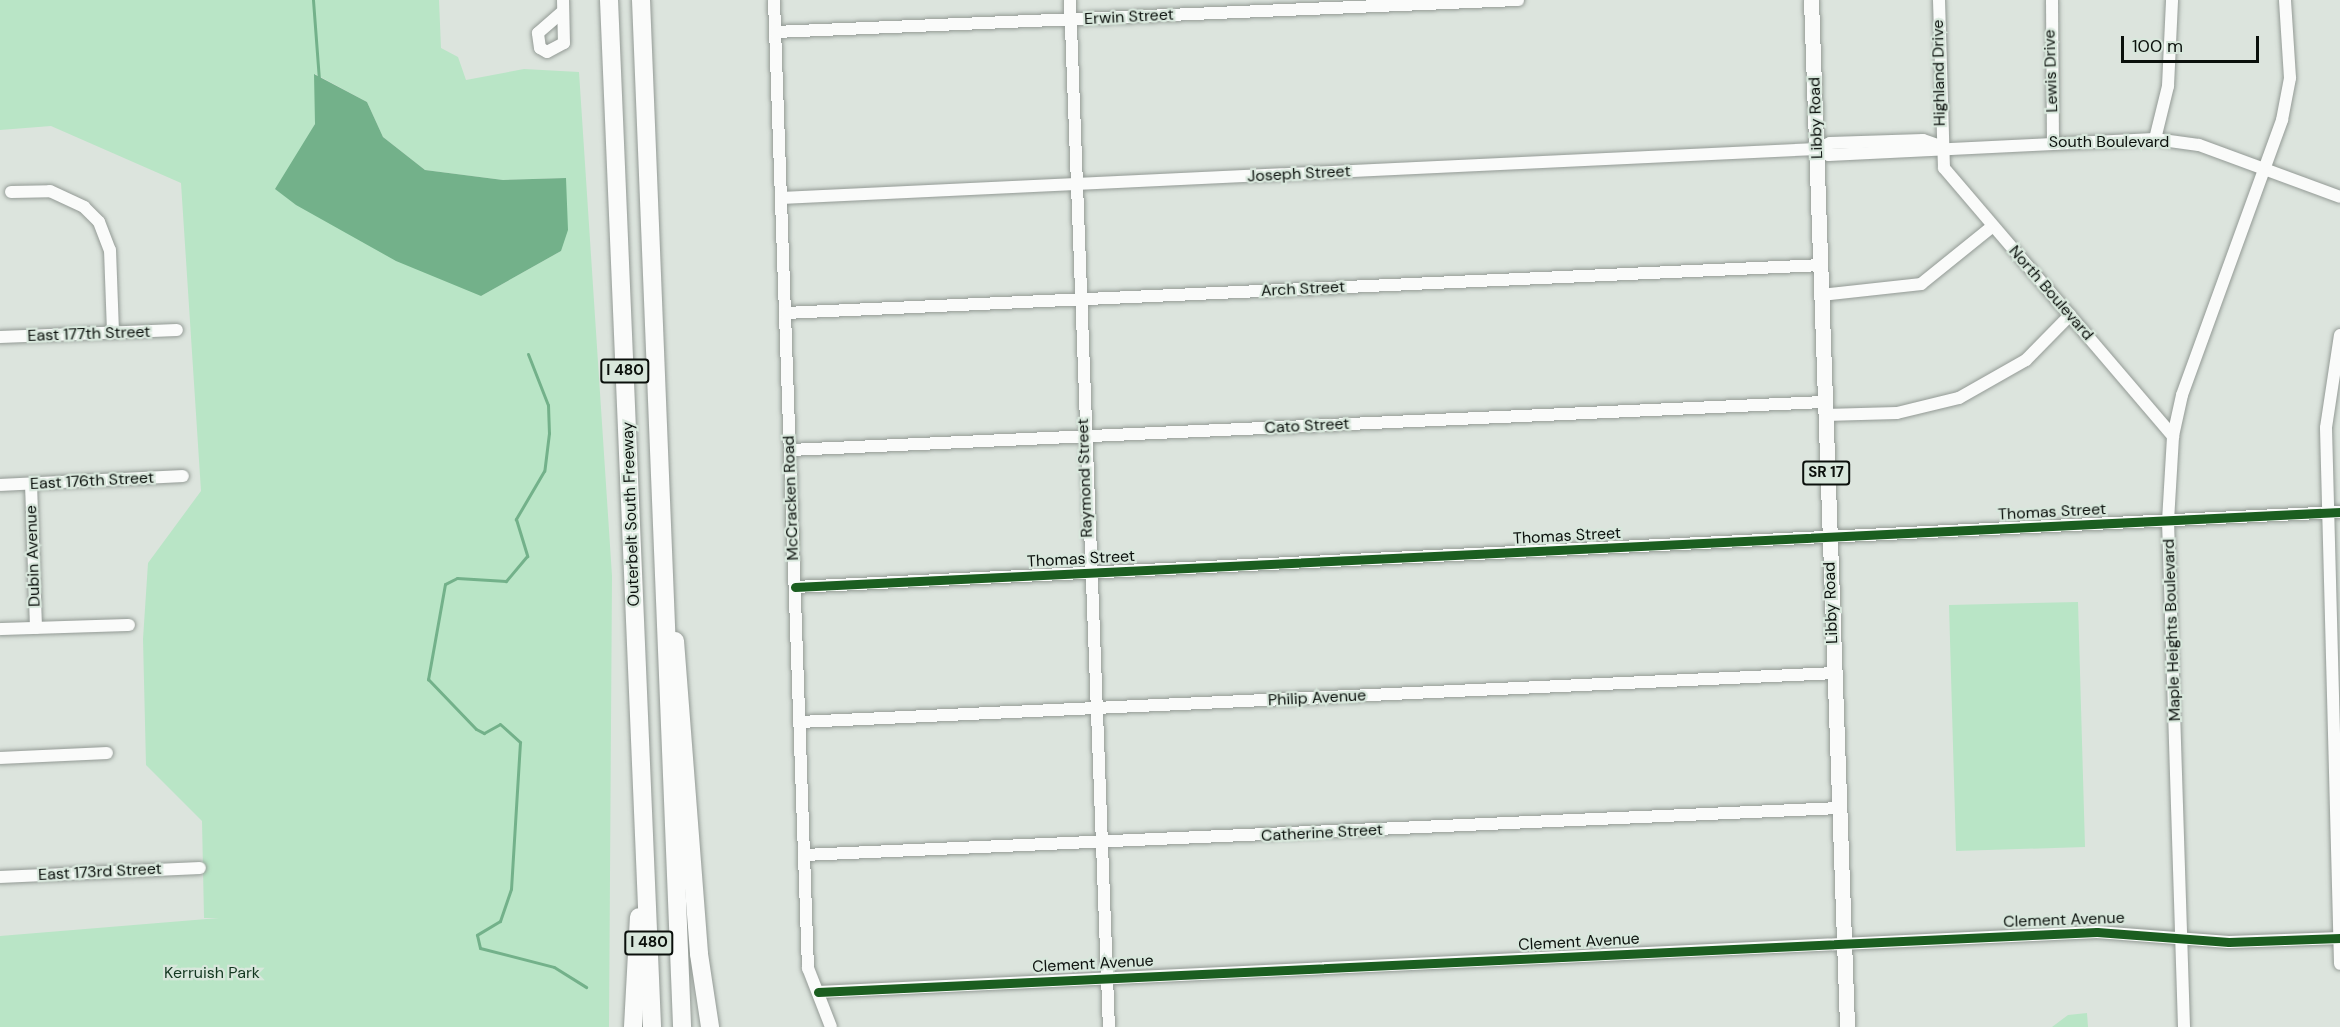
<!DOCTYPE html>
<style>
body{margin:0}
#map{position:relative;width:2340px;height:1027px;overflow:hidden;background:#dce4dd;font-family:"DM Sans",sans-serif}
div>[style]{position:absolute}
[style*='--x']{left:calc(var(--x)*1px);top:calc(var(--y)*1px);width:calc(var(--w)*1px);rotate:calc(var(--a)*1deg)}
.green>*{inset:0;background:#b9e5c6}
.water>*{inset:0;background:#73b18a}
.stream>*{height:3px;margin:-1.5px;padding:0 1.5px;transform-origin:1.5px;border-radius:1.5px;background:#73b18a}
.roads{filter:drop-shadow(0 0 2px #939a95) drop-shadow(0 0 2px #939a95)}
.minor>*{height:12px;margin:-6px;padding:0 6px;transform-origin:6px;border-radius:6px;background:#fafbfa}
.major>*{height:15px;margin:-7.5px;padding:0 7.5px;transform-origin:7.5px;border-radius:7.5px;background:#fafbfa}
.highway>*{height:18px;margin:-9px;padding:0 9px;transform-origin:9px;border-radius:9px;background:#fafbfa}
.cycleway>*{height:9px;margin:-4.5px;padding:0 4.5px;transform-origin:4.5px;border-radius:4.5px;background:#1b5e20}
span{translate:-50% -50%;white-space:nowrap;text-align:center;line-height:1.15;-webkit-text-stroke:4.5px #d8e7dc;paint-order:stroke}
.shield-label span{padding:2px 4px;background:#d8e7dc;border:2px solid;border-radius:4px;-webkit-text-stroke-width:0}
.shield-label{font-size:15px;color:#0b100c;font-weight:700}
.street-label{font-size:16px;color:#0b100c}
.park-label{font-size:16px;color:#123720}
.scale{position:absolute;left:2121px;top:36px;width:138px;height:27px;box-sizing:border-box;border:3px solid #0b100c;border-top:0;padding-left:8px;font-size:18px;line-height:21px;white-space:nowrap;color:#0b100c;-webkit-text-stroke:4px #d8e7dc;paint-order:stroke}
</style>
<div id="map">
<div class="green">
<i style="clip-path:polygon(evenodd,0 0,439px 0,441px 48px,458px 57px,466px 80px,524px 69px,579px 72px,612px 576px,609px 1027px,0 1027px,0 936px,219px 918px,204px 918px,202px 821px,146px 765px,143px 639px,148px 563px,201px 491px,181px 183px,51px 126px,0 130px,0 0,315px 74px,367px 102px,383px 137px,425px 170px,503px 180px,566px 178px,561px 251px,481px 296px,309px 135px,315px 124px,315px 74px)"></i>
<i style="clip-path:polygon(2078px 602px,2085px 847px,1956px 851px,1949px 605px)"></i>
<i style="clip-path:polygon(2087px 1013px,2088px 1027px,2052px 1027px,2068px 1015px)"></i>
</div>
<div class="water">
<i style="clip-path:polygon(314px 74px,367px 102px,383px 137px,425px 170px,503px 180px,566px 178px,568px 230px,561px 251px,481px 296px,396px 261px,296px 205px,275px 189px,315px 124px)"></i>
</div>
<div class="stream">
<i style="--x:313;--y:0;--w:79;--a:85.7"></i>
<i style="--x:528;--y:354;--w:55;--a:68.6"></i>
<i style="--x:548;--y:405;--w:28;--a:88"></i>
<i style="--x:549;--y:433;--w:38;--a:97"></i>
<i style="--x:544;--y:471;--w:56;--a:120.3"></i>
<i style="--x:516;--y:519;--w:39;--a:73"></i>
<i style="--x:527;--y:556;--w:33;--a:130"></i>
<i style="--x:506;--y:581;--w:49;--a:-176.5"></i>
<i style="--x:457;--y:578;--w:13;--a:153"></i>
<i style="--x:445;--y:584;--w:97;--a:100.1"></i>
<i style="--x:428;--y:679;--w:69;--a:46.2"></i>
<i style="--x:476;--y:729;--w:9;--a:27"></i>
<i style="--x:484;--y:733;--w:18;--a:-29"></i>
<i style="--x:500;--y:724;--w:27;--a:42"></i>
<i style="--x:520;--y:742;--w:147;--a:93.5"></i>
<i style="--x:511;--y:889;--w:34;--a:109"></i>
<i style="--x:500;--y:921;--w:27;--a:149"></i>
<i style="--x:477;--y:935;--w:13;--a:77"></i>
<i style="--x:480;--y:948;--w:76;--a:14.4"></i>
<i style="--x:554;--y:967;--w:38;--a:32"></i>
</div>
<div class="roads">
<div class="minor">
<i style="--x:563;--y:0;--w:43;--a:88.7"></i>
<i style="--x:564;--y:43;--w:19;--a:152"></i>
<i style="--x:547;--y:52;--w:8;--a:-150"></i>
<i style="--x:540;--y:48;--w:15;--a:-98"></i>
<i style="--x:538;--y:33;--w:33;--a:-41"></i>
<i style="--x:774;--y:0;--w:969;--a:87.99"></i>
<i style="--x:808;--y:968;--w:63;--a:68.7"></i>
<i style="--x:1070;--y:0;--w:1028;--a:87.83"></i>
<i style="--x:1939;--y:0;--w:168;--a:88.3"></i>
<i style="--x:1944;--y:168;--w:353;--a:49.5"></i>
<i style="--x:2052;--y:0;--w:142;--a:89.6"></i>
<i style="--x:775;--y:32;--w:744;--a:-2.47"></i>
<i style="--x:2155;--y:139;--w:55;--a:-76.2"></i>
<i style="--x:2168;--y:86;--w:86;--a:-87.3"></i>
<i style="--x:1817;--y:149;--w:13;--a:27"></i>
<i style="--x:1829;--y:155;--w:326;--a:-2.8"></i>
<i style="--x:2155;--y:139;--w:44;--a:7.8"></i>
<i style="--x:2199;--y:145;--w:150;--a:20.2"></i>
<i style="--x:11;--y:192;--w:39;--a:-1"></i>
<i style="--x:50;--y:191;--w:38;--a:25"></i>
<i style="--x:84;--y:207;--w:21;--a:45"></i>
<i style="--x:99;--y:222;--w:30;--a:69"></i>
<i style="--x:110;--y:250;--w:82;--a:87.9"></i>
<i style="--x:781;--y:198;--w:1037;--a:-2.71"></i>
<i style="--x:1817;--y:149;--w:14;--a:-25"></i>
<i style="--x:1830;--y:143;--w:93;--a:-1.8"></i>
<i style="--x:1923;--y:140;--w:18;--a:19"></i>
<i style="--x:1821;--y:295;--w:101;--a:-6.3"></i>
<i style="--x:1921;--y:284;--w:92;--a:-38.9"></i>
<i style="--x:785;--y:313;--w:1037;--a:-2.65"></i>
<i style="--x:2340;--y:335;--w:94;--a:98.6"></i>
<i style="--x:2326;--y:428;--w:536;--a:88.5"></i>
<i style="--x:0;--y:337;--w:177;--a:-2.3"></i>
<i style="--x:1825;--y:415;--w:72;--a:-1.6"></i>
<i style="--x:1897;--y:413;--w:64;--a:-13.6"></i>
<i style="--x:1959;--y:398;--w:77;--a:-29.6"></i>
<i style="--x:2026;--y:360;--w:63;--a:-45.6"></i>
<i style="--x:790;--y:450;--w:1035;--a:-2.66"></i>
<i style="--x:31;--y:484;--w:144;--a:88"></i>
<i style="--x:0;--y:485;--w:183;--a:-2.8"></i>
<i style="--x:795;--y:587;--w:1547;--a:-2.78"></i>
<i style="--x:0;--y:629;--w:129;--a:-1.8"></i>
<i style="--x:800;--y:722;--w:1035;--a:-2.71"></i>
<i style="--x:0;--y:758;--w:107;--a:-2.7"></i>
<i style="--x:804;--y:855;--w:1036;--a:-2.6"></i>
<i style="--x:0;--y:877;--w:200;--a:-2.6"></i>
<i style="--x:818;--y:992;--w:1280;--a:-2.69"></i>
<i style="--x:2097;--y:932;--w:132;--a:4.3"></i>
<i style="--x:2229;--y:942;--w:111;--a:-2.1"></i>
<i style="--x:2184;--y:1027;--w:506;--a:-91.81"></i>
<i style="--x:2168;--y:521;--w:85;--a:-86.6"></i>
<i style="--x:2173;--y:436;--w:42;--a:-77.6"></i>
<i style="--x:2182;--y:395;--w:293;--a:-70"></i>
<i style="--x:2282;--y:120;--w:43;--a:-79.2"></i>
<i style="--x:2290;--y:78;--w:78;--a:-93.7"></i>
</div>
<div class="major">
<i style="--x:1811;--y:0;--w:1028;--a:87.99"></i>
</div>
<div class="highway">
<i style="--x:609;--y:0;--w:1028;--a:87.6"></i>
<i style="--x:641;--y:0;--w:1028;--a:87.71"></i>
<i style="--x:675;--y:641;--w:314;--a:85.6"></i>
<i style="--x:699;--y:954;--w:74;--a:81.4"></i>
<i style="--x:633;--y:1027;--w:110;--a:-86.9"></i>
</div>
</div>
<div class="cycleway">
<i style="--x:795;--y:587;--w:1547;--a:-2.78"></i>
<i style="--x:818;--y:992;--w:1280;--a:-2.69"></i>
<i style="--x:2097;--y:932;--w:132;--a:4.3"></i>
<i style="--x:2229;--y:942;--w:111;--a:-2.1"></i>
</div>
<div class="shield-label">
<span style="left:625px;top:371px">I 480</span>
<span style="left:1826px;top:473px">SR 17</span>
<span style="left:649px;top:943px">I 480</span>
</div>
<div class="street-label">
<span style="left:1129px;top:17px;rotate:-3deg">Erwin Street</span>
<span style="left:2051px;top:71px;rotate:-92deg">Lewis Drive</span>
<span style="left:1939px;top:73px;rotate:-91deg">Highland Drive</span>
<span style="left:1816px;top:118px;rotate:-92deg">Libby Road</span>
<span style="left:2109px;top:142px">South Boulevard</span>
<span style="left:1299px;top:174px;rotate:-3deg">Joseph Street</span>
<span style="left:1303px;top:289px;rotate:-3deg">Arch Street</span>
<span style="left:2051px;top:293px;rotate:49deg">North Boulevard</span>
<span style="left:89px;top:334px;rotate:-2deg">East 177th Street</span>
<span style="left:1307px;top:426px;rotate:-3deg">Cato Street</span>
<span style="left:1085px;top:478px;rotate:-92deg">Raymond Street</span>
<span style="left:92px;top:481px;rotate:-3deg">East 176th Street</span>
<span style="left:791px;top:498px;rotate:-92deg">McCracken Road</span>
<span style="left:2052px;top:512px;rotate:-3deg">Thomas Street</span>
<span style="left:631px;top:514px;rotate:-92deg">Outerbelt South Freeway</span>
<span style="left:1567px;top:536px;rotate:-3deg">Thomas Street</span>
<span style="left:33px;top:556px;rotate:-92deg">Dubin Avenue</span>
<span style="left:1081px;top:559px;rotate:-3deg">Thomas Street</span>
<span style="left:1831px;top:603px;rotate:-92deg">Libby Road</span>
<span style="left:2172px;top:630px;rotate:-92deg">Maple Heights Boulevard</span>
<span style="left:1317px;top:698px;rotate:-3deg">Philip Avenue</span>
<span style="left:1322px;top:833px;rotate:-3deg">Catherine Street</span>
<span style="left:100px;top:872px;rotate:-3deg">East 173rd Street</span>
<span style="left:2064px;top:920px;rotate:-2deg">Clement Avenue</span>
<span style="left:1579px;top:942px;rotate:-3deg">Clement Avenue</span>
<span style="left:1093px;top:964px;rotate:-3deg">Clement Avenue</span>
</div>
<div class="park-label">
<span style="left:212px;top:973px">Kerruish Park</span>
</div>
<div class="scale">100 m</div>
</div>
